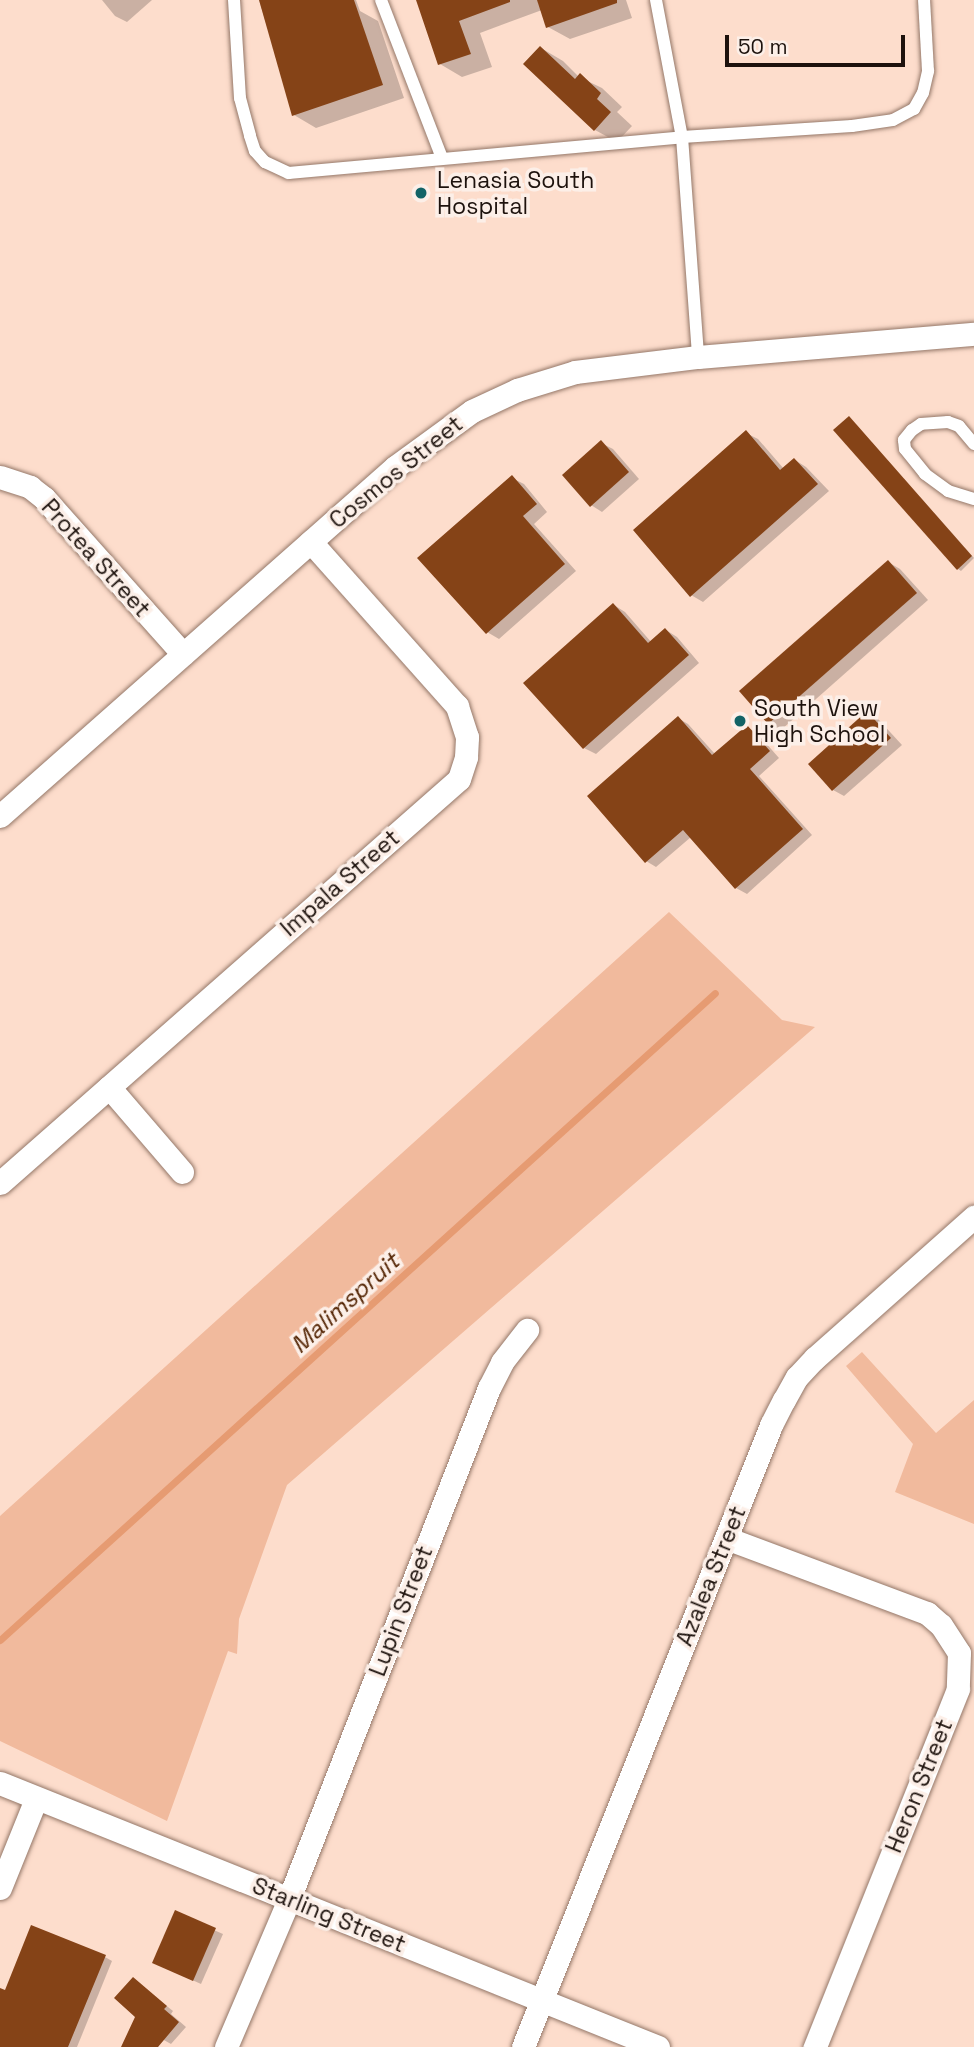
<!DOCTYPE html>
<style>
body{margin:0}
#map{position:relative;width:974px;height:2047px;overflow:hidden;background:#fdddcc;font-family:"Space Grotesk",sans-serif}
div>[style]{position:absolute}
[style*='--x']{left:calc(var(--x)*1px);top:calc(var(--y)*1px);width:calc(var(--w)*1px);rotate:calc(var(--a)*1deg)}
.green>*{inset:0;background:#f1ba9d}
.shadow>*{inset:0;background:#0003}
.stream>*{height:7px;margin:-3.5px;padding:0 3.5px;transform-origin:3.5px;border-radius:3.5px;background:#e69b72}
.building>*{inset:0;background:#854317}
.roads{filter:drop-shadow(0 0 2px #947768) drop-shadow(0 0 2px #947768)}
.service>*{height:12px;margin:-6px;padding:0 6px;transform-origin:6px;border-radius:6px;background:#fff}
.minor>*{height:23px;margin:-11.5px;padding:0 11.5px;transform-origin:11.5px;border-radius:11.5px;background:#fff}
.dots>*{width:19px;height:19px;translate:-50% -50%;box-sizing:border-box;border:4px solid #fcefe8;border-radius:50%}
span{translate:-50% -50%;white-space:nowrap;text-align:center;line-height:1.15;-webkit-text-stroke:7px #fcefe8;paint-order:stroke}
.poi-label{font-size:23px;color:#1d120d}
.left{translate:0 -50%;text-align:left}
.street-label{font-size:23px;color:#1d120d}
.water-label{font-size:24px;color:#542504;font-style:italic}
.scale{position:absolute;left:725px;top:35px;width:180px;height:32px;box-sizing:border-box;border:4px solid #1d120d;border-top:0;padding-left:9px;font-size:21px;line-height:24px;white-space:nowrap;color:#1d120d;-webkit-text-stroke:5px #fcefe8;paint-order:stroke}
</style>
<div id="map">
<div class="green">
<i style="clip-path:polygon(669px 912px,782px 1020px,815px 1027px,287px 1485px,239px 1619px,237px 1654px,228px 1651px,167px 1821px,0 1741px,0 1516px)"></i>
<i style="clip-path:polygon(862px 1352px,936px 1433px,974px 1400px,974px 1524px,895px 1492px,913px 1444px,846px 1366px)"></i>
</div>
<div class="shadow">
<i style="clip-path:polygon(102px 0,152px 0,127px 22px,115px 16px)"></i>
<i style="clip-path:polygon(259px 0,356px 0,360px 11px,378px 21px,404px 98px,316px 128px,294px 115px)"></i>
<i style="clip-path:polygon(428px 0,626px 0,632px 18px,570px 39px,548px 27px,542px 10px,480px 33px,492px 67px,462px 77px,440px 64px)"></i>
<i style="clip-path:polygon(541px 48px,563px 61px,579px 77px,602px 88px,622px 107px,617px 112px,632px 126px,617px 142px,595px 130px)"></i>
<i style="clip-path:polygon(852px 420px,974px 558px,961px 571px,958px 569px)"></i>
<i style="clip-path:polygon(746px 433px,758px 439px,784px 469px,795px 460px,806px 467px,829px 491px,703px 602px,691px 595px)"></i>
<i style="clip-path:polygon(601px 443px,613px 449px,639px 479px,602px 512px,591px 505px)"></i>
<i style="clip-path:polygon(512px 478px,524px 484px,547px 512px,534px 524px,576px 571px,499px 639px,487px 632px)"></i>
<i style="clip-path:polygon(888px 562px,900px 569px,928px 600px,781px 730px,769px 723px,742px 692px)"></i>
<i style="clip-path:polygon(614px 605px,625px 612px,652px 643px,666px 630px,677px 637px,699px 663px,596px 754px,584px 748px)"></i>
<i style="clip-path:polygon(868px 713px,879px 720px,902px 745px,844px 796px,833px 790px)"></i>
<i style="clip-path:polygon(678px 718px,688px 724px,715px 754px,747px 727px,757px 733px,779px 758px,759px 776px,812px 835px,747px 894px,736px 888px,691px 837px,656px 867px,646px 861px)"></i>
<i style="clip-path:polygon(175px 1913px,223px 1934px,201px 1984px,161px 1966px)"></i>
<i style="clip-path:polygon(105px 1957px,112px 1961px,77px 2047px,0 2047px,0 1994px)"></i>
<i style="clip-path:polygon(133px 1979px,173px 2011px,171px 2014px,186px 2027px,171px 2044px,162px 2039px,158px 2047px,123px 2047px,137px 2016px)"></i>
</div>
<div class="stream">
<i style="--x:0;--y:1640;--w:964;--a:-42.14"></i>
</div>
<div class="building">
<i style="clip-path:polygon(259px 0,354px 0,383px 85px,292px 116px)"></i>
<i style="clip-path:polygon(416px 0,510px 0,510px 2px,459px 21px,471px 54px,438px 65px)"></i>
<i style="clip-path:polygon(537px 0,617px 0,617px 3px,546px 28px)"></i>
<i style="clip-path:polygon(540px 46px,575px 79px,580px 73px,601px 93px,597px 99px,611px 112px,594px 131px,523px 64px)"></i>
<i style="clip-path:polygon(849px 416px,972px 556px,957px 570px,833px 430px)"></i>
<i style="clip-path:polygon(746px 430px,780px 470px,794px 458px,818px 484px,690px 597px,633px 530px)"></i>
<i style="clip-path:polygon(601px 440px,629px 472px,590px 507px,562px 475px)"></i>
<i style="clip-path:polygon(512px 475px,537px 504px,523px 516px,565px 564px,486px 634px,417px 558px)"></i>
<i style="clip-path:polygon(888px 560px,917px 593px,768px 724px,739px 691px)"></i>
<i style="clip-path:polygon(613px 603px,648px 643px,665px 628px,689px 655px,583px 749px,523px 683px)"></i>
<i style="clip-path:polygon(867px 711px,891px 738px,832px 791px,808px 764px)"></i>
<i style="clip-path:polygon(678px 716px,712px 755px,747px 725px,770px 751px,750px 769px,803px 829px,735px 889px,683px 830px,645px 863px,587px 796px)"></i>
<i style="clip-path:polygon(175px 1910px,216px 1928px,193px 1981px,152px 1963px)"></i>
<i style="clip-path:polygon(31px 1925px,106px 1955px,68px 2047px,0 2047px,0 1988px,5px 1990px)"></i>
<i style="clip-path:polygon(133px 1977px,167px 2006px,164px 2009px,179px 2022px,158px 2047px,121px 2047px,135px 2017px,114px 1998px)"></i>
</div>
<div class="roads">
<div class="service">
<i style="--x:234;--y:0;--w:98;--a:86.5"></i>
<i style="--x:240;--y:98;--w:39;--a:75"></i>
<i style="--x:250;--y:136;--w:16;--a:72"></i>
<i style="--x:255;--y:151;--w:15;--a:48"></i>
<i style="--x:265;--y:162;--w:26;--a:25"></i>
<i style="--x:289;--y:173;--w:395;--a:-5.2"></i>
<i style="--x:682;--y:137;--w:170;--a:-3.7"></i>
<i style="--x:852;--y:126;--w:41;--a:-8.3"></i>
<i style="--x:893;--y:120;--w:24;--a:-28"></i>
<i style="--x:914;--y:109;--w:18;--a:-61"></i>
<i style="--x:923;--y:93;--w:23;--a:-77"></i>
<i style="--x:928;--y:71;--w:71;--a:-93.2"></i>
<i style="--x:381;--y:0;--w:169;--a:68.9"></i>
<i style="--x:656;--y:0;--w:139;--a:79.3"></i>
<i style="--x:682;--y:137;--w:221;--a:85.8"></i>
<i style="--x:974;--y:444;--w:23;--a:-130"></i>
<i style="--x:959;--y:426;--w:12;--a:-160"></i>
<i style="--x:948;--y:422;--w:27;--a:176"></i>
<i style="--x:921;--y:424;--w:11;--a:146"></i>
<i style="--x:912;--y:430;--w:13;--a:129"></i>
<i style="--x:904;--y:440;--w:9;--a:84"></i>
<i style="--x:905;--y:449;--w:32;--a:51"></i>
<i style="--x:925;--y:474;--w:29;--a:36"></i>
<i style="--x:948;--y:491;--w:27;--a:17"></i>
</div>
<div class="minor">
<i style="--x:0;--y:477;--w:32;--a:18"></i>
<i style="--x:30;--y:487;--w:18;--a:38"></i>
<i style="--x:44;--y:498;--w:209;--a:48.3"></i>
<i style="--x:0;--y:816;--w:527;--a:-41.46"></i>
<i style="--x:395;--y:467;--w:95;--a:-36"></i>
<i style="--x:472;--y:411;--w:50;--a:-25"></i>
<i style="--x:517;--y:390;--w:61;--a:-17.2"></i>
<i style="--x:575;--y:372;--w:124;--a:-7"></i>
<i style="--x:698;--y:357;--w:277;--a:-4.8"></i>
<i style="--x:109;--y:1087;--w:112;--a:49.3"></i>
<i style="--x:0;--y:1183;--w:611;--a:-41.35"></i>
<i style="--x:459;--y:779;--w:23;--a:-72"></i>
<i style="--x:466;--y:757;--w:20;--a:-87"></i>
<i style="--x:467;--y:737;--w:33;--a:-108"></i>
<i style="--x:457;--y:706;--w:220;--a:-131.7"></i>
<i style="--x:726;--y:1538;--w:215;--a:20.5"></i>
<i style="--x:927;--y:1613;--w:18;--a:41"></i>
<i style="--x:941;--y:1625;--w:33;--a:57"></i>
<i style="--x:959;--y:1653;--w:36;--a:92"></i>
<i style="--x:958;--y:1689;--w:386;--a:111.8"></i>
<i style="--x:0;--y:1783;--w:709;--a:21.86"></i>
<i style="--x:0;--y:1888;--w:96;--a:-68"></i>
<i style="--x:226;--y:2047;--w:161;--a:-66.9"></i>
<i style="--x:289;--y:1899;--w:549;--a:-68.63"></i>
<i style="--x:489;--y:1388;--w:29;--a:-63"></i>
<i style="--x:502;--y:1362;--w:41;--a:-52"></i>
<i style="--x:523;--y:2047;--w:670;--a:-68.26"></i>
<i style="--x:771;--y:1425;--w:28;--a:-63"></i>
<i style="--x:784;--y:1400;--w:26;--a:-61"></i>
<i style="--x:797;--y:1377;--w:26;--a:-47"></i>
<i style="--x:815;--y:1358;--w:213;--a:-41.6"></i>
</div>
</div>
<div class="dots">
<i style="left:421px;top:193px;background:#126366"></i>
<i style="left:740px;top:721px;background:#126366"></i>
</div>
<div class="poi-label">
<span class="left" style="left:437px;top:193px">Lenasia South<br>Hospital</span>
<span class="left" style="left:754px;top:721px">South View<br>High School</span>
</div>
<div class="street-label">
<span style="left:396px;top:472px;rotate:-39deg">Cosmos Street</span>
<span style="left:96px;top:558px;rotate:48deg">Protea Street</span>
<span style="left:340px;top:883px;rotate:-41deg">Impala Street</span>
<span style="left:711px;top:1576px;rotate:-68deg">Azalea Street</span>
<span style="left:401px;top:1611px;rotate:-69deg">Lupin Street</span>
<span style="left:919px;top:1786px;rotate:-68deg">Heron Street</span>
<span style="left:329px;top:1915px;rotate:22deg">Starling Street</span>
</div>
<div class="water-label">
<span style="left:345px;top:1303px;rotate:-42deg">Malimspruit</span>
</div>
<div class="scale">50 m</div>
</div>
